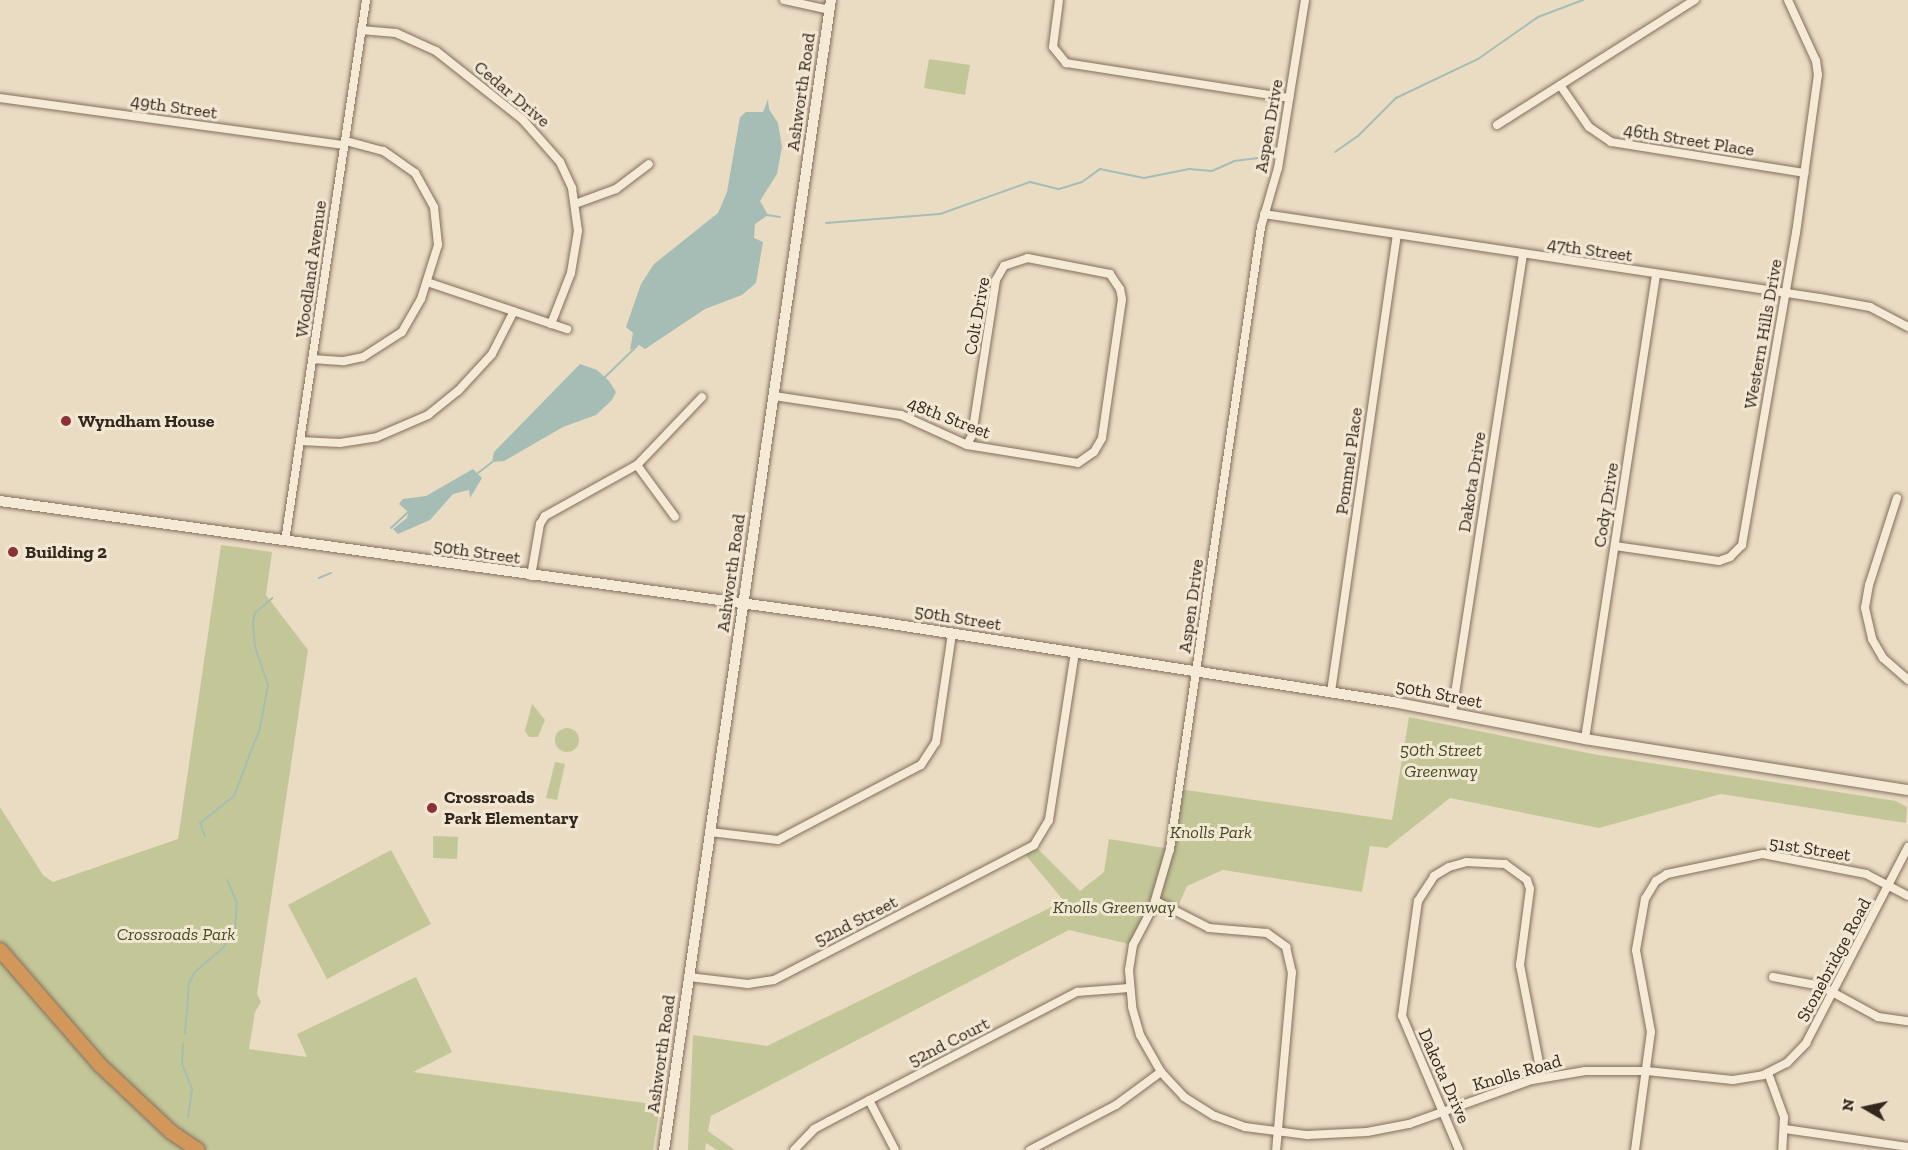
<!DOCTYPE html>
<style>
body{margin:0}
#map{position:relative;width:1908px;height:1150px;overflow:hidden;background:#eadcc3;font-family:"Zilla Slab",serif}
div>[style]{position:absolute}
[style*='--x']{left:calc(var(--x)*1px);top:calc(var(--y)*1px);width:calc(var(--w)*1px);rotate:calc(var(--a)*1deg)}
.green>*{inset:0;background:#c3c798}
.round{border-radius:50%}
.water>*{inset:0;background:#a5bdb5}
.stream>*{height:2px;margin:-1px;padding:0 1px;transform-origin:1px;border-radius:1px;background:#a5bdb5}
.roads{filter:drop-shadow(0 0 2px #826e5c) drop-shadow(0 0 2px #826e5c)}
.street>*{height:8px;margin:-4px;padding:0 4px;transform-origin:4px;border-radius:4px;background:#f5ead6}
.secondary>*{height:10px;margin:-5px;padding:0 5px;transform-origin:5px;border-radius:5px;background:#f5ead6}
.highway>*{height:14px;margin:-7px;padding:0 7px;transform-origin:7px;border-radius:7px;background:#d2985b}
.dots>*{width:16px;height:16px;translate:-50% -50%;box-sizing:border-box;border:3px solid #f2e7d2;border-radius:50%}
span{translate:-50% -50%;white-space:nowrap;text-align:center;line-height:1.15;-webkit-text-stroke:6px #f2e7d2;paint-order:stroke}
.street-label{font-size:18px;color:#34281e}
.poi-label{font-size:18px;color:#34281e;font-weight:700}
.left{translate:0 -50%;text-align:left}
.park-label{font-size:18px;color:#464e27;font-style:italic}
.north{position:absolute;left:1836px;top:1078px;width:60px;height:60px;-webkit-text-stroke:4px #f2e7d2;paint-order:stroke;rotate:279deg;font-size:16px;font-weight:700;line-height:24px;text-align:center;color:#34281e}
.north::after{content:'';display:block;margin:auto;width:21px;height:27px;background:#34281e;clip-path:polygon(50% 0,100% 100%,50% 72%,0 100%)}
</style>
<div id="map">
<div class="green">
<i style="clip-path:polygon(929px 59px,970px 65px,965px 95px,924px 88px)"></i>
<i style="clip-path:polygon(221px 545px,272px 552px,266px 595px,308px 650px,257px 994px,261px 1002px,255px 1012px,249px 1049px,307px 1057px,297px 1034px,416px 977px,452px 1052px,413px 1072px,660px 1105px,653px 1150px,204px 1150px,97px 1057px,0 943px,0 807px,43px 875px,53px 882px,178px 839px)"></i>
<i style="clip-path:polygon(532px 704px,545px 720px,538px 737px,529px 737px,525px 731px)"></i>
<i style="clip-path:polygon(1409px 717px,1593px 754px,1896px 801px,1907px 807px,1906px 823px,1721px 794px,1599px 828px,1450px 798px,1387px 848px,1370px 846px,1362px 892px,1223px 870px,1187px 886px,1176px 911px,1155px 901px,1133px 945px,1069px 930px,711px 1116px,708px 1131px,735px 1150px,717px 1150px,706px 1143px,705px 1150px,688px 1150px,693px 1035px,767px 1046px,1064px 901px,1023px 852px,1034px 845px,1080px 891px,1104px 872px,1109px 839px,1170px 849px,1179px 789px,1392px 820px)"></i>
<i class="round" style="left:555px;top:728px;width:24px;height:24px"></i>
<i style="clip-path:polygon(555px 762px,565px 764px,557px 800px,546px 798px)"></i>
<i style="clip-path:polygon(433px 836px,458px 837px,457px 859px,433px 858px)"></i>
<i style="clip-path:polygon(391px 850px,431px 924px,327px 979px,288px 905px)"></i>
<i style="clip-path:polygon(0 958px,188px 1150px,0 1150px)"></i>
</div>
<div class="water">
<i style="clip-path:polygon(768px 99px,769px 109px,778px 123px,782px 147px,777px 174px,760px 201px,768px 215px,755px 224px,754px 238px,763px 242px,756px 283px,742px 295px,705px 309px,645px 349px,639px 345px,630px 350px,633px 333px,626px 327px,641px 284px,654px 264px,718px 213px,727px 192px,740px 117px,746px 112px,763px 112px)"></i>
<i style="clip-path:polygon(580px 364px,597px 370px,609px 381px,616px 392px,612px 400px,596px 415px,563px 427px,504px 461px,492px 462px,494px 452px)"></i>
<i style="clip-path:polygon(473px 469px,482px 478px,470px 498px,469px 490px,453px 494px,430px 520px,398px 534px,393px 529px,407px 518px,408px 512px,399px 504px,403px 499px,426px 496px)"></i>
</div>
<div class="stream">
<i style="--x:1335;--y:152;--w:28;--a:-35"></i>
<i style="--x:1358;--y:136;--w:54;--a:-45"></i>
<i style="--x:1396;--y:98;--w:91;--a:-25.4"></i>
<i style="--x:1478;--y:59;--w:73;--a:-35"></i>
<i style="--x:1538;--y:17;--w:48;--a:-20.7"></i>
<i style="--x:767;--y:215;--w:13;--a:9"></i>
<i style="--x:826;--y:223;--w:114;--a:-4.5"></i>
<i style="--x:940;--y:214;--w:96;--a:-19.6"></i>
<i style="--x:1030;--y:182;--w:30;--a:14"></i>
<i style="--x:1059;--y:189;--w:24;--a:-17"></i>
<i style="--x:1082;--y:182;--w:22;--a:-36"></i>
<i style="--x:1100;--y:169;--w:45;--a:11.6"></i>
<i style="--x:1144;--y:178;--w:46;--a:-11.3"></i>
<i style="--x:1189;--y:169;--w:23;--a:5"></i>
<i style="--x:1212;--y:171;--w:24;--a:-24"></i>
<i style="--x:1234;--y:161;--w:33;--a:-7"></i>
<i style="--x:603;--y:379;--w:47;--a:-44.1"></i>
<i style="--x:478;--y:473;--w:18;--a:-38"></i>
<i style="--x:391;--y:528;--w:23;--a:-43"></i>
<i style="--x:319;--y:578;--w:13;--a:-23"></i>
<i style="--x:205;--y:836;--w:14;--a:-111"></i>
<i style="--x:200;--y:823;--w:43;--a:-38.5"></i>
<i style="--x:234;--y:796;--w:73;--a:-69.1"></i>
<i style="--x:260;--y:728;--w:44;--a:-79.5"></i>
<i style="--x:268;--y:685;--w:40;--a:-108.9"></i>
<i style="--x:255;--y:647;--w:24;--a:-95"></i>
<i style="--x:253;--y:623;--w:10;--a:-79"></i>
<i style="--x:255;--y:613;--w:23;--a:-41"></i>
<i style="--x:185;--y:1034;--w:51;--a:-85.5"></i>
<i style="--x:189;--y:983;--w:13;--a:-61"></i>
<i style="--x:195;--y:972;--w:37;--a:-41"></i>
<i style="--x:223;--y:948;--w:22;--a:-58"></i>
<i style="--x:235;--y:929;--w:26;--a:-86"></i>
<i style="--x:237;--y:903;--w:25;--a:-113"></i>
<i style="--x:183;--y:1044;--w:20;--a:93"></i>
<i style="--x:182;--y:1064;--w:27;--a:68"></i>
<i style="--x:192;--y:1089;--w:29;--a:98"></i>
</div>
<div class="roads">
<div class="street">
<i style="--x:784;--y:0;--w:47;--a:12.3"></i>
<i style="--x:1059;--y:0;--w:47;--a:97.3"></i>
<i style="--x:1053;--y:47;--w:21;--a:51"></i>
<i style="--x:1066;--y:63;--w:226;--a:8.9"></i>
<i style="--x:1305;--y:0;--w:170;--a:99.1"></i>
<i style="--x:1278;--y:168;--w:61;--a:106.1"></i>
<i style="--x:1261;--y:227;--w:629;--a:98.32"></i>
<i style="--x:1170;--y:849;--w:60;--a:106.3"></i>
<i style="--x:1153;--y:907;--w:43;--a:117.8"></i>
<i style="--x:1133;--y:945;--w:25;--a:99"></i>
<i style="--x:1129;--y:970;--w:37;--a:85"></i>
<i style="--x:1132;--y:1007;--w:29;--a:74"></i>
<i style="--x:1140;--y:1035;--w:43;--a:60.4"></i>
<i style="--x:1161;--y:1072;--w:34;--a:47"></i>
<i style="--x:1184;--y:1097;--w:36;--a:32"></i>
<i style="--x:1215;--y:1116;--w:32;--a:20"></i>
<i style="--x:1245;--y:1127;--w:63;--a:7.4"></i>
<i style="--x:1307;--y:1135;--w:60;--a:-2.9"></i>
<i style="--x:1367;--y:1132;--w:43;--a:-10.8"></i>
<i style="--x:1409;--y:1124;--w:131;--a:-19.7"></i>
<i style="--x:1532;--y:1080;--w:54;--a:-9.6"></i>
<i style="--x:1585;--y:1071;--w:62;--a:0"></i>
<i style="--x:1647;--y:1071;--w:86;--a:6"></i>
<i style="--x:1733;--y:1080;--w:30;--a:-9"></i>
<i style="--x:1763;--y:1075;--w:27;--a:-27"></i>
<i style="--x:1787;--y:1063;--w:28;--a:-46"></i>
<i style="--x:1806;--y:1043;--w:221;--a:-62.5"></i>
<i style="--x:361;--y:30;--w:35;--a:5"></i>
<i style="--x:396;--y:33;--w:44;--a:24.2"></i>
<i style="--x:436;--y:51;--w:111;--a:38.4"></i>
<i style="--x:523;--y:120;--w:56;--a:48.6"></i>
<i style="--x:560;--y:162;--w:29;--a:65"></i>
<i style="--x:572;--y:188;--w:43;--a:82.1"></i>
<i style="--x:578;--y:231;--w:43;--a:99.5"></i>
<i style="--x:571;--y:273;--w:55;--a:111.4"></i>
<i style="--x:1560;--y:85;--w:51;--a:55.4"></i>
<i style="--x:1589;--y:127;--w:27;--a:34"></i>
<i style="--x:1611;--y:142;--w:196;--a:9.1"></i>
<i style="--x:0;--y:98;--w:347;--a:7.8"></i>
<i style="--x:1497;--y:125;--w:234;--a:-32.3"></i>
<i style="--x:575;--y:204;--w:44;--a:-20.1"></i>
<i style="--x:616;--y:189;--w:41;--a:-37.1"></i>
<i style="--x:1264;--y:214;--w:562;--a:8.59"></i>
<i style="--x:1820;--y:298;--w:51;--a:10.2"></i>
<i style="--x:1870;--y:307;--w:43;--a:27.8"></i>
<i style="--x:427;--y:282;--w:148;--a:18.6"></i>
<i style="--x:312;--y:359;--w:32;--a:4"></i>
<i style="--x:344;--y:361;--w:19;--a:-12"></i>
<i style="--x:363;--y:357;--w:46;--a:-32.7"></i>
<i style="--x:402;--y:332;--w:38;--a:-60"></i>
<i style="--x:421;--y:299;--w:57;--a:-72.5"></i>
<i style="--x:438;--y:245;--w:38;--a:-96"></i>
<i style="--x:434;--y:207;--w:39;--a:-119"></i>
<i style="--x:415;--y:173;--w:39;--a:-145"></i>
<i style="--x:383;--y:151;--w:39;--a:-165"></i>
<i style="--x:774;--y:396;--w:128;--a:8.5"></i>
<i style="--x:901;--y:415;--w:72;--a:24.4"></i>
<i style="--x:967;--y:445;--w:112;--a:9.2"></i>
<i style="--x:1078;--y:463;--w:19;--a:-35"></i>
<i style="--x:1094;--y:452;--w:16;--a:-60"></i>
<i style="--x:1102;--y:438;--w:140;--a:-81.8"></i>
<i style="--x:1122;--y:299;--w:10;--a:-101"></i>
<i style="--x:1120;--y:289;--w:18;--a:-124"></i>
<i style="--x:1110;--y:274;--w:84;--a:-169"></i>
<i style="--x:1028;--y:258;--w:25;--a:162"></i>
<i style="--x:1004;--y:266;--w:16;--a:120"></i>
<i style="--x:996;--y:280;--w:157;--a:98.8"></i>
<i style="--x:972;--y:435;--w:11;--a:117"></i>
<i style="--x:300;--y:441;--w:40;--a:2.9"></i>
<i style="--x:340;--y:443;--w:37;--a:-9"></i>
<i style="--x:377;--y:437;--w:56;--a:-23.3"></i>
<i style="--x:428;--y:415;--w:38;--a:-39"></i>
<i style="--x:458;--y:391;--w:50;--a:-47.4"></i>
<i style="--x:492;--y:354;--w:48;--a:-62.9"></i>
<i style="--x:637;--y:465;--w:64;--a:53.8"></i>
<i style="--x:1897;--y:498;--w:91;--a:107.8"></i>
<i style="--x:1869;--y:585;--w:23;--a:100"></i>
<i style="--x:1865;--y:608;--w:32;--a:77"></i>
<i style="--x:1872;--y:639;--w:22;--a:60"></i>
<i style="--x:1883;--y:658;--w:33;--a:41"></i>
<i style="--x:285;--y:541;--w:547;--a:-81.48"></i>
<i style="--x:1615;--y:546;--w:105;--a:8.2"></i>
<i style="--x:1719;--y:561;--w:12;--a:-20"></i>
<i style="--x:1730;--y:557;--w:17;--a:-45"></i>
<i style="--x:1742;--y:545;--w:317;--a:-80.2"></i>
<i style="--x:1796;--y:233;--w:160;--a:-82.1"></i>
<i style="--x:1818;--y:75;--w:14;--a:-98"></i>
<i style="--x:1816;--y:61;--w:67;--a:-114.7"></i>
<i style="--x:531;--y:576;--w:53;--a:-80.2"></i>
<i style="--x:540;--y:524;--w:9;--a:-58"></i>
<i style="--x:545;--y:516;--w:105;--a:-29"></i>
<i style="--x:637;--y:465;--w:94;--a:-46.3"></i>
<i style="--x:1331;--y:692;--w:462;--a:-81.8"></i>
<i style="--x:1452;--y:713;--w:463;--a:-81.2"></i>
<i style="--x:1585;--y:739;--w:470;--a:-81.3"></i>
<i style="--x:710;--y:832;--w:68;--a:6.7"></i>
<i style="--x:778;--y:840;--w:161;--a:-27.7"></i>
<i style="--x:921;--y:765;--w:27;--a:-57"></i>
<i style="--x:936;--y:742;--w:109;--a:-81.6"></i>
<i style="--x:1156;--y:901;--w:59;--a:27"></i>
<i style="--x:1209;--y:928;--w:58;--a:4.9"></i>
<i style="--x:1267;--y:933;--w:24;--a:36"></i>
<i style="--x:1286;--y:947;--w:26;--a:77"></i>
<i style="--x:1292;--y:972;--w:179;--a:95.1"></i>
<i style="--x:689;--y:977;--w:59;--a:6.8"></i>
<i style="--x:748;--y:984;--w:26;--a:-9"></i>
<i style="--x:774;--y:980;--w:293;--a:-27.4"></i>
<i style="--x:1034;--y:845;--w:29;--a:-59"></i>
<i style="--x:1049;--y:820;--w:169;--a:-81.2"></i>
<i style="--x:1773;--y:977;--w:49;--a:10.6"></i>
<i style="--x:1821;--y:986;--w:65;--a:28.5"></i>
<i style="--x:1878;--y:1017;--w:30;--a:8"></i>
<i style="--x:1768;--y:1073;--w:47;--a:70"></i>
<i style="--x:1784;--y:1117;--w:33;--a:93"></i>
<i style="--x:869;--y:1100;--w:56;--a:62.5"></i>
<i style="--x:1785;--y:1129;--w:124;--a:8.3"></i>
<i style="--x:794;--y:1150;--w:29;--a:-46"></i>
<i style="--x:814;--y:1129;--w:17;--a:-28"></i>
<i style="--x:829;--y:1121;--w:280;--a:-27.5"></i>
<i style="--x:1077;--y:992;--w:52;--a:-4.4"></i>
<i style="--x:1030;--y:1150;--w:97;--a:-27.6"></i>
<i style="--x:1116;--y:1105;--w:56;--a:-36.3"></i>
<i style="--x:1459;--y:1150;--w:146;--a:-113"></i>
<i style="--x:1402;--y:1016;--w:116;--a:-82.1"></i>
<i style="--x:1418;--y:901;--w:30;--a:-57"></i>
<i style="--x:1434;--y:876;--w:17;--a:-31"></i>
<i style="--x:1449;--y:867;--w:18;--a:-16"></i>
<i style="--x:1466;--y:862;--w:39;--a:3"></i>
<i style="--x:1505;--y:864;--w:27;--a:36"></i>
<i style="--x:1527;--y:880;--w:9;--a:72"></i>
<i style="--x:1530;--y:889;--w:77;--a:97.5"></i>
<i style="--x:1520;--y:965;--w:115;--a:79"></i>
<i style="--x:1635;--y:1150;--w:119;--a:-82.3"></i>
<i style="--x:1651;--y:1032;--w:83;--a:-100.4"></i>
<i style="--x:1636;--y:950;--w:52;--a:-80"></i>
<i style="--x:1645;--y:899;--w:21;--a:-59"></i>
<i style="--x:1656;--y:881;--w:13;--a:-32"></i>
<i style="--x:1667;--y:874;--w:98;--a:-11.8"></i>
<i style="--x:1763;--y:854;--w:105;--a:11"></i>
<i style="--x:1866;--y:874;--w:47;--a:27.6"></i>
</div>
<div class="secondary">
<i style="--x:0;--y:501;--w:880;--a:7.84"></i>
<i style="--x:872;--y:621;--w:527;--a:8.84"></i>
<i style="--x:1393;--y:702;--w:196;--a:10.9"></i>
<i style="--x:1585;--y:739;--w:327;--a:9"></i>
<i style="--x:664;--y:1150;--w:1162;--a:-81.74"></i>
</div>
<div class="highway">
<i style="--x:0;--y:950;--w:152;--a:49"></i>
<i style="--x:100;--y:1065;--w:98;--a:43.3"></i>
<i style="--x:171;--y:1132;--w:32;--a:34"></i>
</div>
</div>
<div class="dots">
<i style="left:66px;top:421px;background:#8c3136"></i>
<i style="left:13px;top:552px;background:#8c3136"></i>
<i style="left:432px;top:808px;background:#8c3136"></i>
</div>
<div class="street-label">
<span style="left:801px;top:92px;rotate:-82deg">Ashworth Road</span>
<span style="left:512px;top:94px;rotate:40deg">Cedar Drive</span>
<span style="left:174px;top:107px;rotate:8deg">49th Street</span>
<span style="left:1269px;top:126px;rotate:-80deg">Aspen Drive</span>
<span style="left:1689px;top:140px;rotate:9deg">46th Street Place</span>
<span style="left:1590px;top:250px;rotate:8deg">47th Street</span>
<span style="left:311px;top:269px;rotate:-82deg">Woodland Avenue</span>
<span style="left:977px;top:316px;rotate:-80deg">Colt Drive</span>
<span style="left:1763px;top:334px;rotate:-80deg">Western Hills Drive</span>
<span style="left:949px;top:418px;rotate:21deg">48th Street</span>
<span style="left:1349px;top:461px;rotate:-82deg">Pommel Place</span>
<span style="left:1472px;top:482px;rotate:-81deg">Dakota Drive</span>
<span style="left:1606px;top:505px;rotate:-81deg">Cody Drive</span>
<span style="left:477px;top:552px;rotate:8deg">50th Street</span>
<span style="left:731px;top:573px;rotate:-82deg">Ashworth Road</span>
<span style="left:1191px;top:606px;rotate:-82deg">Aspen Drive</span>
<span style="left:958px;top:618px;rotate:9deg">50th Street</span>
<span style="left:1439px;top:694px;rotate:11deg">50th Street</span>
<span style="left:1810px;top:849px;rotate:9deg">51st Street</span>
<span style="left:856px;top:921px;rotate:-27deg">52nd Street</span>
<span style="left:1834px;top:960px;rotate:-62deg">Stonebridge Road</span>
<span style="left:949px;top:1042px;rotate:-27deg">52nd Court</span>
<span style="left:661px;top:1054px;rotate:-82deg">Ashworth Road</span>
<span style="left:1517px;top:1073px;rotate:-16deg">Knolls Road</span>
<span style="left:1444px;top:1076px;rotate:66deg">Dakota Drive</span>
</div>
<div class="poi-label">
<span class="left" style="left:78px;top:421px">Wyndham House</span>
<span class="left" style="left:25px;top:552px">Building 2</span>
<span class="left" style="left:444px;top:808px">Crossroads<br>Park Elementary</span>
</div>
<div class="park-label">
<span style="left:1441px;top:761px">50th Street<br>Greenway</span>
<span style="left:1211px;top:832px">Knolls Park</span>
<span style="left:1114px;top:907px">Knolls Greenway</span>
<span style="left:176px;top:934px">Crossroads Park</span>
</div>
<div class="north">N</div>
</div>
